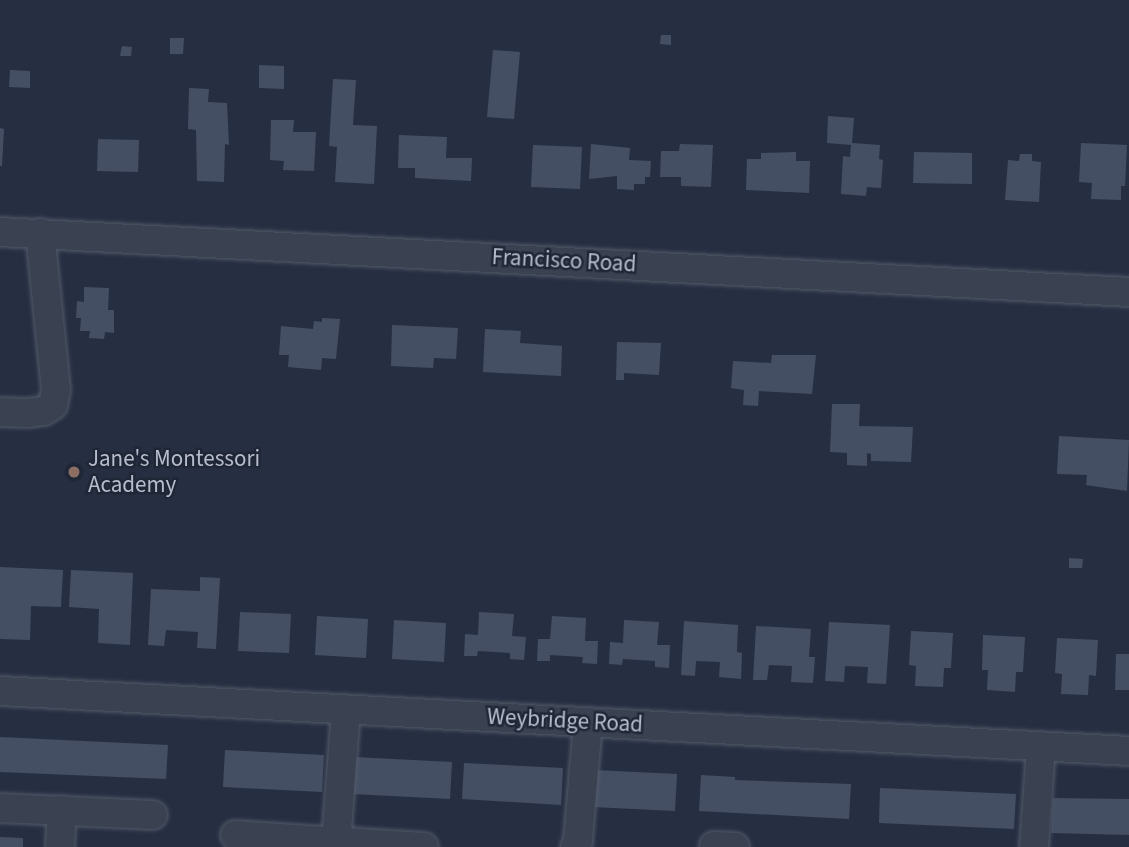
<!DOCTYPE html>
<style>
body{margin:0}
#map{position:relative;width:1129px;height:847px;overflow:hidden;background:#262f42;font-family:"Source Sans 3",sans-serif}
div>[style]{position:absolute}
[style*='--x']{left:calc(var(--x)*1px);top:calc(var(--y)*1px);width:calc(var(--w)*1px);rotate:calc(var(--a)*1deg)}
.building>*{inset:0;background:#454f64}
.roads{filter:drop-shadow(0 0 2px #525a69) drop-shadow(0 0 2px #525a69)}
.minor>*{height:28px;margin:-14px;padding:0 14px;transform-origin:14px;border-radius:14px;background:#3a4252}
.dots>*{width:19px;height:19px;translate:-50% -50%;box-sizing:border-box;border:4px solid #1f2737;border-radius:50%}
span{translate:-50% -50%;white-space:nowrap;text-align:center;line-height:1.15;-webkit-text-stroke:5px #1f2737;paint-order:stroke}
.street-label{font-size:23px;color:#b7bdcc}
.poi-label{font-size:23px;color:#b7bdcc}
.left{translate:0 -50%;text-align:left}
</style>
<div id="map">
<div class="building">
<i style="clip-path:polygon(661px 35px,671px 35px,671px 45px,660px 44px)"></i>
<i style="clip-path:polygon(170px 38px,184px 38px,183px 54px,170px 54px)"></i>
<i style="clip-path:polygon(122px 46px,132px 47px,131px 56px,120px 56px)"></i>
<i style="clip-path:polygon(493px 50px,520px 52px,514px 119px,487px 117px)"></i>
<i style="clip-path:polygon(259px 65px,284px 66px,284px 89px,259px 88px)"></i>
<i style="clip-path:polygon(10px 70px,30px 71px,30px 88px,9px 87px)"></i>
<i style="clip-path:polygon(333px 79px,356px 80px,353px 125px,377px 126px,374px 184px,335px 182px,337px 147px,329px 146px)"></i>
<i style="clip-path:polygon(189px 88px,209px 89px,208px 102px,227px 103px,229px 145px,225px 144px,224px 182px,197px 181px,196px 130px,188px 129px)"></i>
<i style="clip-path:polygon(828px 116px,854px 118px,852px 143px,880px 145px,879px 159px,883px 160px,881px 188px,867px 187px,866px 196px,841px 194px,843px 156px,850px 157px,851px 145px,827px 143px)"></i>
<i style="clip-path:polygon(271px 120px,294px 120px,293px 132px,316px 132px,314px 171px,283px 170px,284px 161px,270px 160px)"></i>
<i style="clip-path:polygon(0 128px,4px 129px,2px 166px,0 166px)"></i>
<i style="clip-path:polygon(399px 135px,447px 137px,446px 158px,472px 158px,471px 181px,415px 178px,415px 168px,398px 168px)"></i>
<i style="clip-path:polygon(98px 139px,139px 140px,138px 172px,97px 171px)"></i>
<i style="clip-path:polygon(1081px 143px,1127px 145px,1125px 186px,1121px 186px,1121px 200px,1091px 199px,1092px 183px,1079px 182px)"></i>
<i style="clip-path:polygon(591px 144px,630px 148px,629px 160px,651px 161px,650px 177px,645px 177px,645px 184px,634px 184px,634px 190px,617px 189px,617px 176px,589px 179px)"></i>
<i style="clip-path:polygon(680px 144px,713px 145px,711px 187px,681px 186px,681px 177px,660px 177px,661px 151px,679px 151px)"></i>
<i style="clip-path:polygon(533px 145px,582px 147px,580px 189px,531px 187px)"></i>
<i style="clip-path:polygon(796px 152px,796px 161px,810px 161px,809px 193px,746px 190px,747px 159px,761px 159px,761px 153px)"></i>
<i style="clip-path:polygon(914px 152px,972px 153px,972px 184px,913px 183px)"></i>
<i style="clip-path:polygon(1020px 154px,1032px 154px,1032px 161px,1041px 162px,1039px 202px,1005px 200px,1008px 160px,1019px 161px)"></i>
<i style="clip-path:polygon(84px 287px,109px 288px,108px 310px,114px 310px,114px 333px,105px 332px,104px 339px,89px 338px,90px 331px,80px 331px,81px 318px,76px 318px,77px 301px,84px 302px)"></i>
<i style="clip-path:polygon(322px 318px,340px 319px,336px 359px,322px 358px,321px 370px,288px 367px,289px 355px,279px 355px,281px 326px,313px 329px,314px 321px,322px 322px)"></i>
<i style="clip-path:polygon(392px 325px,458px 328px,456px 359px,434px 358px,433px 368px,391px 366px)"></i>
<i style="clip-path:polygon(485px 329px,521px 331px,520px 343px,562px 346px,561px 376px,483px 372px)"></i>
<i style="clip-path:polygon(617px 342px,661px 343px,659px 375px,624px 373px,624px 380px,616px 380px)"></i>
<i style="clip-path:polygon(772px 355px,816px 355px,812px 394px,759px 391px,758px 406px,743px 405px,744px 390px,731px 388px,733px 361px,771px 363px)"></i>
<i style="clip-path:polygon(832px 404px,860px 404px,859px 426px,913px 427px,911px 462px,871px 461px,871px 454px,867px 453px,867px 466px,847px 465px,847px 453px,830px 452px)"></i>
<i style="clip-path:polygon(1059px 436px,1129px 440px,1127px 491px,1086px 485px,1087px 475px,1057px 474px)"></i>
<i style="clip-path:polygon(1069px 558px,1083px 559px,1082px 568px,1069px 568px)"></i>
<i style="clip-path:polygon(0 567px,63px 570px,61px 607px,31px 606px,30px 640px,0 639px)"></i>
<i style="clip-path:polygon(71px 570px,133px 573px,130px 645px,98px 643px,99px 609px,69px 607px)"></i>
<i style="clip-path:polygon(200px 577px,220px 578px,216px 649px,197px 648px,198px 632px,166px 630px,164px 646px,148px 645px,151px 589px,200px 591px)"></i>
<i style="clip-path:polygon(240px 612px,291px 614px,289px 653px,238px 651px)"></i>
<i style="clip-path:polygon(479px 612px,514px 614px,512px 636px,526px 637px,524px 660px,510px 659px,510px 653px,478px 651px,477px 656px,464px 656px,465px 634px,478px 635px)"></i>
<i style="clip-path:polygon(317px 616px,368px 619px,366px 658px,315px 655px)"></i>
<i style="clip-path:polygon(552px 616px,586px 618px,585px 641px,598px 641px,597px 664px,582px 663px,583px 657px,550px 655px,550px 661px,537px 661px,538px 639px,550px 639px)"></i>
<i style="clip-path:polygon(394px 620px,446px 623px,444px 662px,392px 659px)"></i>
<i style="clip-path:polygon(624px 620px,659px 622px,657px 645px,670px 645px,669px 668px,655px 667px,655px 661px,623px 659px,622px 665px,609px 664px,610px 642px,623px 643px)"></i>
<i style="clip-path:polygon(684px 621px,738px 625px,737px 652px,742px 653px,741px 679px,719px 677px,720px 662px,696px 661px,695px 676px,681px 675px)"></i>
<i style="clip-path:polygon(829px 622px,890px 625px,886px 684px,867px 683px,868px 667px,845px 666px,844px 682px,825px 681px)"></i>
<i style="clip-path:polygon(756px 626px,811px 629px,809px 657px,815px 657px,813px 683px,791px 682px,792px 666px,769px 665px,767px 680px,753px 680px)"></i>
<i style="clip-path:polygon(911px 631px,953px 633px,951px 668px,944px 668px,943px 687px,915px 686px,916px 666px,909px 665px)"></i>
<i style="clip-path:polygon(983px 635px,1025px 637px,1023px 672px,1016px 672px,1015px 692px,987px 690px,988px 670px,982px 670px)"></i>
<i style="clip-path:polygon(1057px 638px,1098px 640px,1096px 676px,1089px 675px,1088px 695px,1061px 694px,1062px 674px,1055px 673px)"></i>
<i style="clip-path:polygon(1116px 654px,1129px 654px,1129px 690px,1115px 690px)"></i>
<i style="clip-path:polygon(0 737px,168px 745px,166px 779px,0 772px)"></i>
<i style="clip-path:polygon(225px 750px,324px 755px,322px 792px,223px 787px)"></i>
<i style="clip-path:polygon(354px 757px,452px 762px,450px 799px,352px 794px)"></i>
<i style="clip-path:polygon(464px 763px,563px 768px,561px 805px,462px 799px)"></i>
<i style="clip-path:polygon(594px 770px,677px 774px,675px 811px,592px 807px)"></i>
<i style="clip-path:polygon(701px 775px,735px 777px,735px 780px,851px 784px,849px 819px,699px 811px)"></i>
<i style="clip-path:polygon(880px 788px,1016px 794px,1014px 829px,879px 823px)"></i>
<i style="clip-path:polygon(1053px 798px,1129px 799px,1129px 835px,1051px 833px)"></i>
<i style="clip-path:polygon(0 837px,23px 838px,23px 847px,0 847px)"></i>
</div>
<div class="roads">
<div class="minor">
<i style="--x:0;--y:232;--w:1131;--a:3.04"></i>
<i style="--x:0;--y:412;--w:27;--a:2"></i>
<i style="--x:27;--y:413;--w:17;--a:-7"></i>
<i style="--x:44;--y:411;--w:11;--a:-34"></i>
<i style="--x:53;--y:405;--w:15;--a:-79"></i>
<i style="--x:56;--y:390;--w:158;--a:-95.8"></i>
<i style="--x:0;--y:691;--w:1131;--a:3.04"></i>
<i style="--x:346;--y:710;--w:120;--a:94.3"></i>
<i style="--x:337;--y:830;--w:7;--a:63"></i>
<i style="--x:340;--y:836;--w:8;--a:45"></i>
<i style="--x:346;--y:842;--w:78;--a:3.7"></i>
<i style="--x:0;--y:808;--w:153;--a:2.6"></i>
<i style="--x:235;--y:835;--w:88;--a:3.9"></i>
<i style="--x:323;--y:841;--w:9;--a:-13"></i>
<i style="--x:332;--y:839;--w:10;--a:-61"></i>
<i style="--x:714;--y:846;--w:21;--a:3"></i>
<i style="--x:60;--y:847;--w:37;--a:-87"></i>
<i style="--x:575;--y:847;--w:7;--a:-63"></i>
<i style="--x:578;--y:841;--w:119;--a:-85.2"></i>
<i style="--x:1034;--y:847;--w:101;--a:-86"></i>
</div>
</div>
<div class="dots">
<i style="left:74px;top:472px;background:#8d6e63"></i>
</div>
<div class="street-label">
<span style="left:564px;top:261px;rotate:3deg">Francisco Road</span>
<span style="left:565px;top:721px;rotate:3deg">Weybridge Road</span>
</div>
<div class="poi-label">
<span class="left" style="left:88px;top:472px">Jane's Montessori<br>Academy</span>
</div>
</div>
